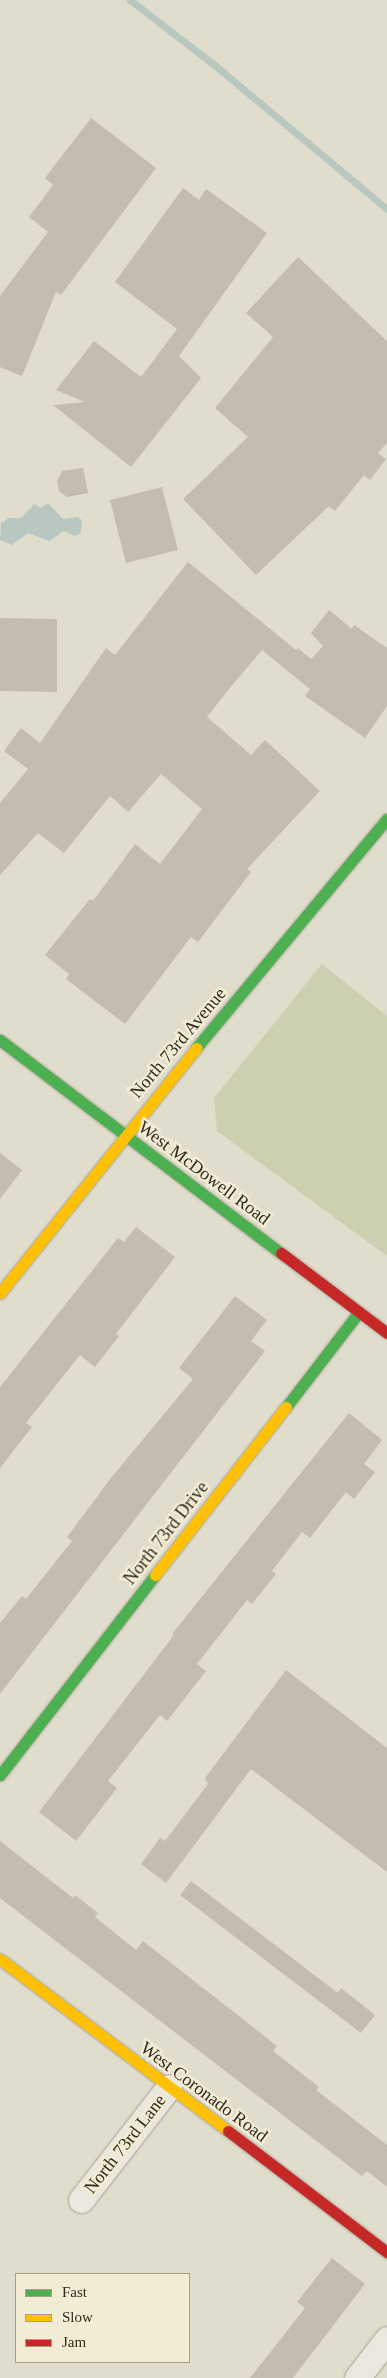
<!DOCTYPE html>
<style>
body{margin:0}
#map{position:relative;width:387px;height:2378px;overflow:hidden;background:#e1ddcd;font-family:"Times New Roman",serif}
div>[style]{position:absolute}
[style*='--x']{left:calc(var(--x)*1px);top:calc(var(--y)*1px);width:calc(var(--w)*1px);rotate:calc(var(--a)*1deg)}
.green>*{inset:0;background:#ccd0b1}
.water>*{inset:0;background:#b8c7bf}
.stream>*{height:7px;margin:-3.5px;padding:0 3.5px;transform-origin:3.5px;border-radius:3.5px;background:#b8c7bf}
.building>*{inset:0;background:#c4bcae}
.roads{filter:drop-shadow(0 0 1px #a6a296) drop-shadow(0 0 1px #a6a296)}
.street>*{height:25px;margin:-12.5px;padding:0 12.5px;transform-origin:12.5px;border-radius:12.5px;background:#eae7de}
.fast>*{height:11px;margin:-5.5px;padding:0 5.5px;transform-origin:5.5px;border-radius:5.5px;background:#4caf50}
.slow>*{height:11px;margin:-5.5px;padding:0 5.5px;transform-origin:5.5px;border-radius:5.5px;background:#ffc107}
.jam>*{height:11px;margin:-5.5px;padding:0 5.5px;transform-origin:5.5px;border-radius:5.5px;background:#c62828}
span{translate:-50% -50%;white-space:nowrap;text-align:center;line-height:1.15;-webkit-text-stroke:5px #f1ecd3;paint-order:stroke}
.street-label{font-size:18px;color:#332b1f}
.legend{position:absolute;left:15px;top:2273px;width:175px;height:90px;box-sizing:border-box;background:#f1ecd3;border:1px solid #a59f8b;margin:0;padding:6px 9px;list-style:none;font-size:15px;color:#332b1f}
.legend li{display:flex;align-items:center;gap:10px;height:25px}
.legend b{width:25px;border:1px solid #a59f8b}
</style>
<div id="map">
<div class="green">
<i style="clip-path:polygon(322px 964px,387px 1016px,387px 1256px,217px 1131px,214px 1098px)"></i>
</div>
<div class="water">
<i style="clip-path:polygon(48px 503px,63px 519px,77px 517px,82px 520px,81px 533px,75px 536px,64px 531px,49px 541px,28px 533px,12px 545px,0 540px,1px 523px,9px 518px,21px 518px,34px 504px,41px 508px)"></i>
</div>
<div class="stream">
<i style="--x:130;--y:0;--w:110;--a:37.6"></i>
<i style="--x:217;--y:67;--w:222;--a:39.9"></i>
</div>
<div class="building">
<i style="clip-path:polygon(91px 118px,156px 168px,61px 295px,56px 292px,22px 376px,0 367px,0 296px,48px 232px,29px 217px,53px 185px,45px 178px)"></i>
<i style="clip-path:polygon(183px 188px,199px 200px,206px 189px,267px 233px,179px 356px,201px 378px,131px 467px,53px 405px,85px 402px,56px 390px,94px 341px,141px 377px,177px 329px,115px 282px)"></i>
<i style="clip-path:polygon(298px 257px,387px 341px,387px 443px,378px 453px,386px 459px,370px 480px,364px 475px,335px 511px,329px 506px,256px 575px,183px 499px,248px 437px,215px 408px,273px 337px,246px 313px)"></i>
<i style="clip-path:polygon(83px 468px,88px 493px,67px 497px,59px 491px,57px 481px,62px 471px)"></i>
<i style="clip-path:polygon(162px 487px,178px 550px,126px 563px,110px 500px)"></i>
<i style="clip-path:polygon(188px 562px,296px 650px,298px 648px,311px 659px,323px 646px,311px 633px,329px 610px,352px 629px,354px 625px,387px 648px,387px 706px,365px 738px,305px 696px,310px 689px,262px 650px,229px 689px,207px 717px,251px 755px,265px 740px,320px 791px,247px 869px,251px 872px,198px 942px,191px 937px,125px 1024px,66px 979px,69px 974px,45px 955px,90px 899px,93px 901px,135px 844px,160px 864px,202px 809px,161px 774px,128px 812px,110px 796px,64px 853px,38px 833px,0 875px,0 803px,28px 769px,4px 751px,21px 728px,40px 743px,106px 648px,115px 655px)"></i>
<i style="clip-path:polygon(0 618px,57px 619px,57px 692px,0 691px)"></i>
<i style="clip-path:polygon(0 1153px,22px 1170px,0 1199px)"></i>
<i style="clip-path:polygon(136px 1227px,175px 1257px,116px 1334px,119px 1336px,95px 1367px,80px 1355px,26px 1423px,32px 1427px,0 1468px,0 1387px,118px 1238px,124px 1242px)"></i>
<i style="clip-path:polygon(235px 1296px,267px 1320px,251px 1341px,265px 1351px,0 1694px,0 1623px,22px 1596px,26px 1599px,72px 1541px,67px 1537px,111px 1478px,193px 1379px,179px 1368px)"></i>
<i style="clip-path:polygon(349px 1413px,382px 1440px,364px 1464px,375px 1472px,354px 1499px,346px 1492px,310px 1538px,302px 1532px,272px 1571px,276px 1574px,252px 1604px,247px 1600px,197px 1664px,206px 1671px,167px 1721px,160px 1715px,108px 1781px,117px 1788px,76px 1841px,39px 1812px,174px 1635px,172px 1634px)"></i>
<i style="clip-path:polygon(286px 1670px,387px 1748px,387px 1872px,251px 1769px,166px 1883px,141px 1864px,160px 1838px,165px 1841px,208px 1784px,205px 1778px)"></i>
<i style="clip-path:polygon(0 1841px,73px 1898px,75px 1895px,98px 1913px,95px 1917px,136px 1950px,143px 1941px,277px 2046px,273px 2051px,319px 2087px,316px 2090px,387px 2145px,387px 2187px,367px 2171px,362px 2176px,0 1898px)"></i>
<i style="clip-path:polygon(191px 1881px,338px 1993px,341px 1988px,375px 2015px,361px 2033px,180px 1895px)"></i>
<i style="clip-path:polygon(332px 2258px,365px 2284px,293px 2378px,250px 2378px,305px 2308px,297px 2302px)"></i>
</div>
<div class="roads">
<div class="street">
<i style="--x:81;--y:2200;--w:143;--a:-52.1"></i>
<i style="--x:357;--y:2378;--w:49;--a:-52.4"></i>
</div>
<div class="fast">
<i style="--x:0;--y:1040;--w:353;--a:37.2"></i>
<i style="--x:196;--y:1048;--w:298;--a:-50.2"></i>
<i style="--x:286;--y:1407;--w:120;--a:-52.5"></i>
<i style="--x:0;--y:1775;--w:253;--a:-52.2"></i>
</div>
<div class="slow">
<i style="--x:0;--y:1293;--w:314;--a:-51.3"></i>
<i style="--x:155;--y:1575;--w:213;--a:-52.1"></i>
<i style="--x:0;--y:1959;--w:286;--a:37"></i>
</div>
<div class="jam">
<i style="--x:281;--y:1253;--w:133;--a:37"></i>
<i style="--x:228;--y:2131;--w:200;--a:37.3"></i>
</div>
</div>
<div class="street-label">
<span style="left:178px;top:1043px;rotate:-50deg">North 73rd Avenue</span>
<span style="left:204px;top:1173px;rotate:37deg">West McDowell Road</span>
<span style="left:166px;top:1533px;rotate:-52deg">North 73rd Drive</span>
<span style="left:204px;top:2092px;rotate:37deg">West Coronado Road</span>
<span style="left:125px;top:2144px;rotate:-52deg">North 73rd Lane</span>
</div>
<ul class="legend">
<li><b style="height:6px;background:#4caf50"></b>Fast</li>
<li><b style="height:6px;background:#ffc107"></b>Slow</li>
<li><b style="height:6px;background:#c62828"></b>Jam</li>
</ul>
</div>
